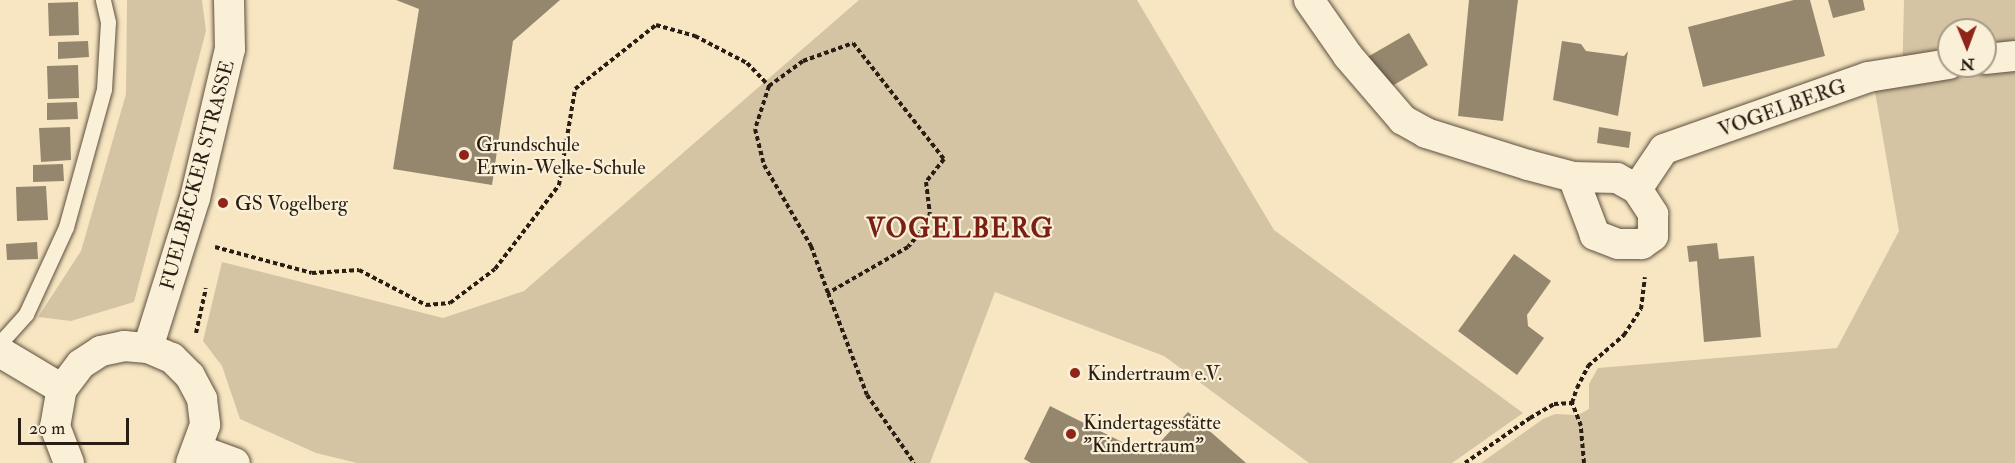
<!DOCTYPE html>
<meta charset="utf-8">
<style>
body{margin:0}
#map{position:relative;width:2015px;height:463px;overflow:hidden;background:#f8e6c2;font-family:"IM FELL Double Pica",serif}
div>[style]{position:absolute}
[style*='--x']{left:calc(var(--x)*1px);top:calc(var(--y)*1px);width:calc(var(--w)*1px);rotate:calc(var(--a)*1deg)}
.green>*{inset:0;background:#d5c4a4}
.building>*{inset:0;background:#95866e}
.path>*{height:4px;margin-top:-2px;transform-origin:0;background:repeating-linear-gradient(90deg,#291e13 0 4.5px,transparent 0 7.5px)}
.roads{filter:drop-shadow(0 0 2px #5d503f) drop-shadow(0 0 2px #5d503f)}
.lane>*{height:15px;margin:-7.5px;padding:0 7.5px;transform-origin:7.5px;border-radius:7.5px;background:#faefd7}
.street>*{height:30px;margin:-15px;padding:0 15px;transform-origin:15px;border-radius:15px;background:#faefd7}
.dots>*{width:16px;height:16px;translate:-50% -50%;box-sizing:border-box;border:3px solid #faefd7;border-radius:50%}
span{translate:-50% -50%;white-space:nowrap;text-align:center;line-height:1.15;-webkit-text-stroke:4.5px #faefd7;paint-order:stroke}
.street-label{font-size:20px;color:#291e13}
.poi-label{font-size:20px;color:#291e13}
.left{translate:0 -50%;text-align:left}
.district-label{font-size:26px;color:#7a1f14;font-weight:700;letter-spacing:1.5px}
.north{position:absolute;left:1937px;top:18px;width:60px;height:60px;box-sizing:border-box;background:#faefd7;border:2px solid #a69b89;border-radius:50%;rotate:179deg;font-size:16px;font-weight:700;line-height:24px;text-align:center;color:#291e13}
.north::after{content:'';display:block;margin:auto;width:21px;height:27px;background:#8f2418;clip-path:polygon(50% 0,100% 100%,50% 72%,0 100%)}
.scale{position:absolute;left:18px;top:418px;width:111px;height:27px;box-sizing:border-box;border:3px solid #291e13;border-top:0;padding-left:8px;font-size:18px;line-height:21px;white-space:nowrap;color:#291e13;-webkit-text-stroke:4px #faefd7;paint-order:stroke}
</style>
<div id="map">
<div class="green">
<i style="clip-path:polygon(127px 0,202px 0,206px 31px,134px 302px,71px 321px,38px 317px,81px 251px,126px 94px)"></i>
<i style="clip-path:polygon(859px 0,1137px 0,1274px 230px,1523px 413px,1452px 463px,1309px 463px,1164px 356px,995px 292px,930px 463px,357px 463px,316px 453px,240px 419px,222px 366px,203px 341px,222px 262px,443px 318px,524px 291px)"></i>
<i style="clip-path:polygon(evenodd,1904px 0,2015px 0,2015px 463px,1481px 463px,1543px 419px,1555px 414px,1578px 415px,1589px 409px,1589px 384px,1598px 368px,1837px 348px,1899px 231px,1874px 86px,1902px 81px,1904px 0,1949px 30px,1985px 30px,1985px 66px,1949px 66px,1949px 30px)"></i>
</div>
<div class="building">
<i style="clip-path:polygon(396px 0,560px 0,513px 41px,492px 185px,393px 169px,419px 9px)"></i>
<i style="clip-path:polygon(1469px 0,1518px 0,1503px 121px,1458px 116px)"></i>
<i style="clip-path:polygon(1794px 0,1810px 0,1825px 56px,1703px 87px,1688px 27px)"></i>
<i style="clip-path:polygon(1828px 0,1863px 0,1865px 10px,1833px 18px)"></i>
<i style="clip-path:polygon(78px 2px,79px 35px,49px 36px,48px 3px)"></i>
<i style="clip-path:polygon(1409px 33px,1428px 65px,1392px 86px,1364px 59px)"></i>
<i style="clip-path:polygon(88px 41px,89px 57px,58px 59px,58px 42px)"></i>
<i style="clip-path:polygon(1562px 41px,1581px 44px,1586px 51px,1624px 56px,1628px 51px,1618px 116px,1553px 100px)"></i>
<i style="clip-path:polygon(78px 65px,79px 98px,48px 99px,47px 66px)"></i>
<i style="clip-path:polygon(77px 102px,78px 119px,47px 120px,47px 103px)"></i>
<i style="clip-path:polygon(70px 127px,71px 160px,41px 162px,39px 128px)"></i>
<i style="clip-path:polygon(1599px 127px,1631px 132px,1629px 148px,1597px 143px)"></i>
<i style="clip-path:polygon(63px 164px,64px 181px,33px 182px,33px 165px)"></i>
<i style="clip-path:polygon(46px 186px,48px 220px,17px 221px,16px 187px)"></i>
<i style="clip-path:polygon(37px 242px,38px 259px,7px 260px,6px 244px)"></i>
<i style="clip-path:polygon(1717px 243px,1719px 259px,1754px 256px,1761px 337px,1704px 342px,1697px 261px,1689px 262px,1687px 246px)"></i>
<i style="clip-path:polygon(1514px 254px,1551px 281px,1527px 315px,1528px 326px,1544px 338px,1517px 375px,1458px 331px)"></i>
<i style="clip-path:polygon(1050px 406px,1148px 455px,1188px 412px,1246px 463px,1031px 463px,1024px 459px)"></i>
</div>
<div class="path">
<i style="--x:769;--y:86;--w:42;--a:-36.3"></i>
<i style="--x:803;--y:61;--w:53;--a:-19.8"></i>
<i style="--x:853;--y:43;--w:147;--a:51.9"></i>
<i style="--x:944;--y:159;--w:29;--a:128"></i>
<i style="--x:926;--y:182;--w:32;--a:83"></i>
<i style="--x:930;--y:214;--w:21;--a:118"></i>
<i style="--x:920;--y:233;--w:18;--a:131"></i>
<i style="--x:908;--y:247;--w:92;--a:150.1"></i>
<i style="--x:828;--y:293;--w:109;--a:69.1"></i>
<i style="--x:867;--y:395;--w:83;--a:55.3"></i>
<i style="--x:215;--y:247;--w:100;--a:15"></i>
<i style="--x:312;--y:273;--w:47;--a:-3.7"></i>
<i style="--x:359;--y:270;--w:76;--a:27.6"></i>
<i style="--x:426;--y:305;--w:24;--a:-5"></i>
<i style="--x:450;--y:303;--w:56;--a:-37.1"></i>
<i style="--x:495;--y:269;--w:106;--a:-52.7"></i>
<i style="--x:559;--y:185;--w:97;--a:-80.5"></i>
<i style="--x:575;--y:89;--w:103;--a:-38.3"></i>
<i style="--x:656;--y:25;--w:41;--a:15.8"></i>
<i style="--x:695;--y:36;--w:59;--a:27.4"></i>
<i style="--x:747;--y:63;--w:32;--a:46"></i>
<i style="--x:769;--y:86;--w:45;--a:108"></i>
<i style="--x:755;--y:129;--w:37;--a:76"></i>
<i style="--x:764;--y:165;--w:94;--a:59.9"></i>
<i style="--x:811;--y:246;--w:50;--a:70.1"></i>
<i style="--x:196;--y:333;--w:46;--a:-77.5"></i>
<i style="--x:1465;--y:463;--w:79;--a:-34.7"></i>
<i style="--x:1530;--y:418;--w:28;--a:-30"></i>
<i style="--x:1554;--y:404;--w:18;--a:-3"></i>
<i style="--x:1584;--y:463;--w:37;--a:-95"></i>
<i style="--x:1581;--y:426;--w:25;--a:-111"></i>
<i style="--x:1572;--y:403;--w:16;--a:-72"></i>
<i style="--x:1577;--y:388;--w:25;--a:-63"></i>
<i style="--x:1588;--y:366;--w:48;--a:-40.7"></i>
<i style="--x:1624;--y:335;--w:31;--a:-57"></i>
<i style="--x:1641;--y:309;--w:32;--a:-83"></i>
</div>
<div class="roads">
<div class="lane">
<i style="--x:0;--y:343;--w:39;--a:-48"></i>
<i style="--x:26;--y:314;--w:96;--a:-65.3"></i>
<i style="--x:66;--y:227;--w:143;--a:-74.6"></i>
<i style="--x:104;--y:89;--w:67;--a:-86.6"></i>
<i style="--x:108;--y:22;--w:23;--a:-103"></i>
</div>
<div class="street">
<i style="--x:1309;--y:0;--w:68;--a:55.1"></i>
<i style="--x:1348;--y:56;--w:84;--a:49.3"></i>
<i style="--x:1403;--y:120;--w:26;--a:29"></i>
<i style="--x:1426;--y:133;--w:107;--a:17.4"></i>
<i style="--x:1528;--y:165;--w:47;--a:14.9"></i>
<i style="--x:1573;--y:177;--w:44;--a:1.3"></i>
<i style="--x:1617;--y:178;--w:23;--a:29"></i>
<i style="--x:1637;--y:189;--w:30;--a:57"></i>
<i style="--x:1653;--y:214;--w:22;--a:90"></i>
<i style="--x:1653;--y:236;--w:14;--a:144"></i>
<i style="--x:1642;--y:244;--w:24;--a:180"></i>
<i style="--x:1618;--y:244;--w:25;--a:-159"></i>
<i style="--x:1595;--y:235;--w:62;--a:-110.8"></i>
<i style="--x:1985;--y:59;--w:30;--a:-6"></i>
<i style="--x:1637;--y:189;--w:48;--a:-56"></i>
<i style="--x:1664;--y:149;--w:216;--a:-19.4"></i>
<i style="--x:1868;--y:77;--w:82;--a:-9.1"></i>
<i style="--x:148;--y:348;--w:157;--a:-72.6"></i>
<i style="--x:195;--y:198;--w:153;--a:-76.8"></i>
<i style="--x:230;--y:49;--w:49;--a:-91.2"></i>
<i style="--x:0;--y:352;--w:72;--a:30.8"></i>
<i style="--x:199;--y:450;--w:38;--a:20"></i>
<i style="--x:69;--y:463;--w:39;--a:-111"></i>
<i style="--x:55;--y:427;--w:39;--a:-80"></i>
<i style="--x:62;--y:389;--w:31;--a:-53"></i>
<i style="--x:81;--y:364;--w:24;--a:-33"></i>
<i style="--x:101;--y:351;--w:24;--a:-12"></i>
<i style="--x:124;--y:346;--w:24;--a:5"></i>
<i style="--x:148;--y:348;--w:26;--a:23"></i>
<i style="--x:172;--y:358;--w:25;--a:45"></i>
<i style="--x:190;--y:376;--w:26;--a:62"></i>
<i style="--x:202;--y:399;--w:26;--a:83"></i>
<i style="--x:205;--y:425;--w:40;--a:110.2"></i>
</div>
</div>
<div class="dots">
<i style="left:464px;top:155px;background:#8f2418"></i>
<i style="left:223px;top:203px;background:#8f2418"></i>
<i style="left:1075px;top:373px;background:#8f2418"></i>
<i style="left:1071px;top:434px;background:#8f2418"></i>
</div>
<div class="street-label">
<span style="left:1782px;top:108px;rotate:-20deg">VOGELBERG</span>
<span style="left:197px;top:175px;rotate:-75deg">FUELBECKER STRASSE</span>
</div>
<div class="poi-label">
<span class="left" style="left:476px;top:156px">Grundschule<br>Erwin-Welke-Schule</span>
<span class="left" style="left:235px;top:203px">GS Vogelberg</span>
<span class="left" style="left:1087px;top:373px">Kindertraum e.V.</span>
<span class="left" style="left:1083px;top:434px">Kindertagesstätte<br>"Kindertraum"</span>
</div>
<div class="district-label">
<span style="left:960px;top:230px">VOGELBERG</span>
</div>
<div class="north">N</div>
<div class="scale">20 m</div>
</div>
